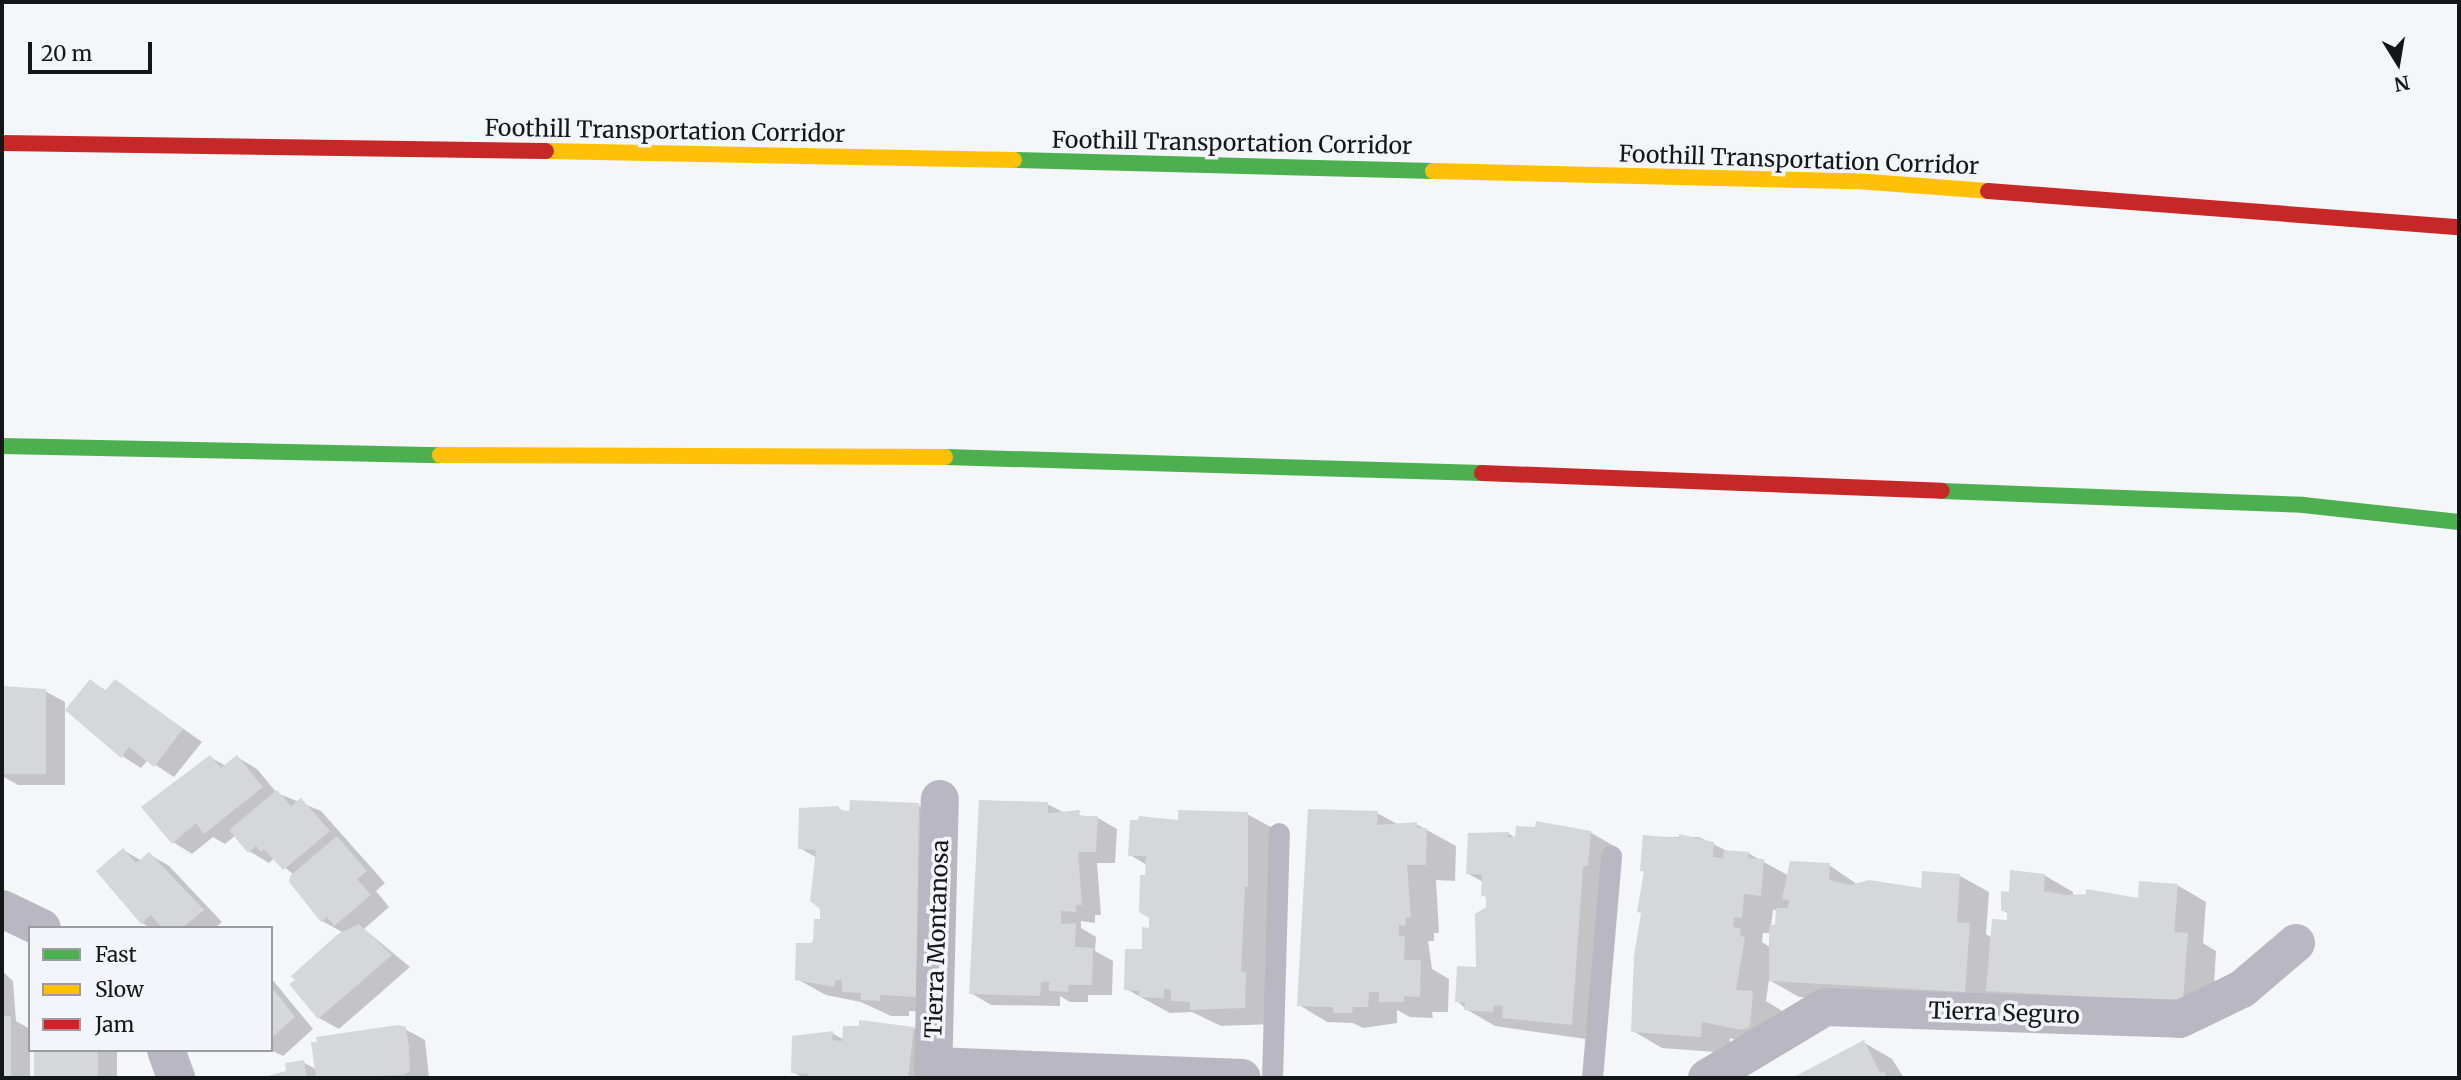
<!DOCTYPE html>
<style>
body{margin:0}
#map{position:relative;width:2461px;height:1080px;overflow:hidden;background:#f5f6f9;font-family:Merriweather,serif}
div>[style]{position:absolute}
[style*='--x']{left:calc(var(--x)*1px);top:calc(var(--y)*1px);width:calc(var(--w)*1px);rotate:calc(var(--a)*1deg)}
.shadow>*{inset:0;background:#0003}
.building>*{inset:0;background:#d6d7d9}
.lane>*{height:21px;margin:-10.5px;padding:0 10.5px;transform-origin:10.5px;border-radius:10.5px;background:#b9b7c1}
.street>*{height:38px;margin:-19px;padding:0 19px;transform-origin:19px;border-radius:19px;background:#b9b7c1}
.fast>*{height:16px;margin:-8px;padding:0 8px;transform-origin:8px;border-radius:8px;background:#4caf50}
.slow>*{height:16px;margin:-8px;padding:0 8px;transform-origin:8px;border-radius:8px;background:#ffc107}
.jam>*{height:16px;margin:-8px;padding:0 8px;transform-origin:8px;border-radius:8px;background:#c62828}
span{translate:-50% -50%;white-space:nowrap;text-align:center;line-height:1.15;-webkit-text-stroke:7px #f3f5fb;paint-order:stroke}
.street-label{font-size:23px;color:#151618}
.frame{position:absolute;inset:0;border:4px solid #151618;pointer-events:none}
.legend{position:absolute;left:28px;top:926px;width:245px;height:126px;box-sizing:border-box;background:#f3f5fb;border:2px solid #9a9ca0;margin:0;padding:9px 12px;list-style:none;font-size:21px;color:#151618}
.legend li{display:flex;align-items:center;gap:14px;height:35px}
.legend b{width:35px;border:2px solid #9a9ca0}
.north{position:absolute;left:2363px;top:28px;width:70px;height:70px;-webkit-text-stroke:5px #f3f5fb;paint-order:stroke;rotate:169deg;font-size:19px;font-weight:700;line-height:28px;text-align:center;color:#151618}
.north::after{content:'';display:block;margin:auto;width:24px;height:32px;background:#151618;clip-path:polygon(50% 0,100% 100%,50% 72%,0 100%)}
.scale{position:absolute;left:28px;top:42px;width:124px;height:32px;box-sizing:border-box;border:4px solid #151618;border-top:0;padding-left:9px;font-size:21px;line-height:24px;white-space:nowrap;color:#151618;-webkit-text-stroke:5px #f3f5fb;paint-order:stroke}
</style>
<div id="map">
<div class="shadow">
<i style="clip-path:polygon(116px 681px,202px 742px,174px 777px,148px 760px,141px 768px,122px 756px,91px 682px,107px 691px)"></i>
<i style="clip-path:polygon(2px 690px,45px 691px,65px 702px,65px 785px,18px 785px,4px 777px,2px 782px)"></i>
<i style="clip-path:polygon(210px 757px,226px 766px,237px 757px,257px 769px,277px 793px,321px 811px,385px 883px,376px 891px,389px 907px,364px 929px,410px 967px,339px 1029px,319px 1018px,344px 933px,322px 921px,294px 875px,274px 858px,269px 863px,249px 851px,236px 835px,225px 844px,213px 837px,192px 854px,173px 842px)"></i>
<i style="clip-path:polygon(1047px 804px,1065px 813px,1098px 818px,1117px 829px,1115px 863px,1097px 863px,1101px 915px,1095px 915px,1095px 923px,1081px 921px,1081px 928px,1096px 937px,1095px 951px,1113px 961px,1112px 995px,1088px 995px,1088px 1002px,1070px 1002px,1060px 996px,1060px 1006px,991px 1005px,971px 993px)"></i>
<i style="clip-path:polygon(918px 805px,947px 821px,944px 1012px,909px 1011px,909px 1016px,891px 1016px,861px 1002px,826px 995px,797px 979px,821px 921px,817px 858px,800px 848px,838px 808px,847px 813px)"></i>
<i style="clip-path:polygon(1377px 813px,1399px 825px,1416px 824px,1456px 846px,1455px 881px,1436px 880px,1439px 933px,1434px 933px,1434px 941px,1428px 941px,1432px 969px,1449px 979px,1448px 1012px,1432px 1012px,1433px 1018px,1410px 1017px,1397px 1010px,1397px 1023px,1363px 1028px,1353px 1023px,1327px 1022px,1299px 1005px)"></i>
<i style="clip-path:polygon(1247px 814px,1276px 830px,1273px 1024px,1221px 1026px,1192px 1012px,1170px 1013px,1126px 989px,1150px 929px,1147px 865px,1130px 855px,1180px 822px)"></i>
<i style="clip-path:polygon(1590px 832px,1619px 849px,1600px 1041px,1495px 1026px,1466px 1009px,1457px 1001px,1477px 969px,1488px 898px,1482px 895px,1483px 882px,1467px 873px,1508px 833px,1517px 839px)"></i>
<i style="clip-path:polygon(evenodd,1644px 837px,1699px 837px,1729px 852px,1748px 853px,1789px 876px,1829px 865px,1858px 885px,1922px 890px,1924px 873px,1960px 876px,1989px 892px,1986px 934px,1992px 938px,2008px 922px,2009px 914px,2002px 910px,2010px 894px,2044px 875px,2073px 892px,2073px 896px,2140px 900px,2177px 885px,2206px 902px,2203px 943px,2216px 951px,2212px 1018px,1799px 997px,1769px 980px,1766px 1001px,1781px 1010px,1778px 1043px,1743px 1043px,1730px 1038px,1729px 1053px,1662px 1048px,1633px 1031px,1646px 873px,1641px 870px,1644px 837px,1773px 910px,1778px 910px,1776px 927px,1771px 926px,1773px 910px,1644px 837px,1763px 933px,1770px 933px,1770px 947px,1762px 942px,1763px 933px)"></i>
<i style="clip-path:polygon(123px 850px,142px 861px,149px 854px,169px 866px,222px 922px,215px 928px,151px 928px,142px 923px)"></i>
<i style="clip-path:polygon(2px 971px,13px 981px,16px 1021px,30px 1029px,30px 1078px,2px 1078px)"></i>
<i style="clip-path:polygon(271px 978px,313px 1029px,283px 1056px,271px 1050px)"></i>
<i style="clip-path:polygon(914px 1028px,942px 1045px,937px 1078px,803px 1078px,793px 1072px,832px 1033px,844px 1040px)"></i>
<i style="clip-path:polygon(405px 1029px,425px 1040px,429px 1078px,262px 1078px,288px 1073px,303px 1062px,317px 1070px)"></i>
<i style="clip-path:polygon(1863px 1042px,1892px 1059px,1904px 1078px,1796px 1078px)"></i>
<i style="clip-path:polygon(36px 1050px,117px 1050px,117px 1078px,36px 1078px)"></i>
</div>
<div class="building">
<i style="clip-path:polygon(90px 679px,105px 691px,115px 679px,183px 729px,154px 767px,129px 747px,121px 758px,65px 710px)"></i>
<i style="clip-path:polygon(2px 686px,46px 689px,46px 774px,2px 774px)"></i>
<i style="clip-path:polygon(210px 755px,221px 768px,237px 755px,263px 787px,204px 834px,196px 823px,172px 844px,141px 807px)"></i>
<i style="clip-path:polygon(277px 790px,291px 806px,301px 798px,330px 831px,283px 870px,264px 849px,261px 852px,256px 846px,248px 853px,229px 830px)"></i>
<i style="clip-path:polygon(850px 800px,919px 803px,916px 997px,880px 995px,880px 1001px,861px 1000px,861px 993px,842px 992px,842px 980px,835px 980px,835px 987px,795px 980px,796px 943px,813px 943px,814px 919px,820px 919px,820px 909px,810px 901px,816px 850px,798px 849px,799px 808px,839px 806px,839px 810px,849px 811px)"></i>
<i style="clip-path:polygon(979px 800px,1048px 802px,1048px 813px,1080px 810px,1079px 816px,1098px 816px,1096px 852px,1078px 852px,1082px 905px,1076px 905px,1076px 912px,1061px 911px,1061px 924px,1076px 923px,1075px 947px,1093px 948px,1092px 985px,1069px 985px,1068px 992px,1049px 991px,1049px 982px,1041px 982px,1040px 996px,969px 994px)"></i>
<i style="clip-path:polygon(1308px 809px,1378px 811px,1377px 825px,1417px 822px,1417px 828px,1427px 828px,1426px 865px,1407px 865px,1411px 917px,1406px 918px,1405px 926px,1399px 925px,1399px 936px,1405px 936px,1404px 960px,1421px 960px,1420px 997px,1404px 996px,1404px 1002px,1379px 1002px,1379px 992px,1369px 992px,1368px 1007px,1353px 1007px,1352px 1013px,1333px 1013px,1333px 1007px,1297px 1006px)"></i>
<i style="clip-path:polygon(1178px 810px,1248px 812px,1248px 887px,1245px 887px,1241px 972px,1246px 972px,1245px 1008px,1190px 1010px,1190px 1002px,1171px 1001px,1171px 990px,1164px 989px,1164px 998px,1139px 997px,1139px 991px,1124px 990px,1125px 949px,1142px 949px,1142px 927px,1149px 928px,1149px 918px,1139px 912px,1140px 875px,1145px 875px,1146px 856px,1128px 856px,1130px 820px,1138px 820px,1139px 816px,1178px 820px)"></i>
<i style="clip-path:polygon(1536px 821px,1591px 831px,1588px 866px,1583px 866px,1572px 1025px,1502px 1018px,1503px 1006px,1494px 1005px,1493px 1012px,1464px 1010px,1465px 1003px,1455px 1002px,1457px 966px,1476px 967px,1475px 914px,1486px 907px,1486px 896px,1481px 896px,1482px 875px,1466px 874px,1468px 833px,1509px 832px,1508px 837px,1515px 837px,1516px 826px,1535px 827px)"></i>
<i style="clip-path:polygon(1679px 834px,1714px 842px,1713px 857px,1723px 858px,1724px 850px,1749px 852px,1748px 858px,1764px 859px,1761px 896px,1744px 894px,1742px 918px,1734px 917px,1733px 927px,1741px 928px,1740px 936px,1745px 937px,1736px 990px,1753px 991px,1750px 1027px,1742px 1030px,1702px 1022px,1701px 1037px,1631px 1032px,1634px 956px,1641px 913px,1637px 912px,1644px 871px,1640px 871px,1643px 835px,1679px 838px)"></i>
<i style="clip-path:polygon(337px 836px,367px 871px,357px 879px,371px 895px,334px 926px,327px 917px,321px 922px,289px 882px,290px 876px)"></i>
<i style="clip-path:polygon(123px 848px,136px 863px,149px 852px,204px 910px,182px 928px,162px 928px,151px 915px,141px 924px,96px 871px)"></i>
<i style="clip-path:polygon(1790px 861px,1830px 863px,1829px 880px,1850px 885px,1869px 880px,1921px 888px,1922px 871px,1960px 874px,1957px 922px,1970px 923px,1965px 992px,1769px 981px,1769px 924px,1775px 925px,1776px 908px,1788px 908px,1789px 900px,1782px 899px)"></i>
<i style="clip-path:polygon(2010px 870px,2045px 874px,2044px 891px,2067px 895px,2086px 894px,2086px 889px,2138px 898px,2139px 881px,2178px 884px,2174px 932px,2188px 933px,2183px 1002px,1986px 991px,1992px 919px,2007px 920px,2007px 911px,2001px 911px,2001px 891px,2009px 892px)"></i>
<i style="clip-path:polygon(359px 924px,392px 955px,318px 1019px,289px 984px,295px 980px,291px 976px,338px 934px)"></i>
<i style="clip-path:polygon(271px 986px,295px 1017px,271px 1038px)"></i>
<i style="clip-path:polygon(2px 1016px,11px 1016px,11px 1078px,2px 1078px)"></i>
<i style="clip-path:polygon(859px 1020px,914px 1027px,908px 1078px,807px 1078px,808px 1074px,791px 1073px,792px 1036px,833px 1031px,832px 1040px,842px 1041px,843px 1026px,859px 1026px)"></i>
<i style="clip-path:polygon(398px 1025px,406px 1027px,409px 1047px,410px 1071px,403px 1075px,316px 1078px,311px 1042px,317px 1042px,316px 1037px)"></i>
<i style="clip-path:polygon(1864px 1040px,1880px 1073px,1884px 1071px,1887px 1078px,1792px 1078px)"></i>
<i style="clip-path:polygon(34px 1050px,98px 1050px,98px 1078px,34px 1078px)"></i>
<i style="clip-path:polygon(304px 1060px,307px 1078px,260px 1078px,286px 1071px,285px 1063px)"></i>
</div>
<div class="lane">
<i style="--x:1272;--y:1078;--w:245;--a:-88.4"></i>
<i style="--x:1592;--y:1078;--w:223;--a:-85.1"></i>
</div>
<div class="street">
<i style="--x:2;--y:909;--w:44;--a:25.4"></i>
<i style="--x:166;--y:1050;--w:30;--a:70"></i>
<i style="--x:933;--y:1066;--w:309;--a:2.2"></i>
<i style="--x:933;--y:1078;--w:279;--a:-88.6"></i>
<i style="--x:1707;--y:1078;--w:138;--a:-31"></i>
<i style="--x:1825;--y:1007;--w:355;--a:1.9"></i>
<i style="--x:2180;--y:1019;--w:69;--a:-25.8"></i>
<i style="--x:2242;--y:989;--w:71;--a:-40.4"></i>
</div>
<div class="fast">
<i style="--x:1014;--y:160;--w:419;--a:1.5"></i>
<i style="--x:2;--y:446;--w:438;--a:1.2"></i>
<i style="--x:945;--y:457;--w:537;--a:1.71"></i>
<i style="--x:1942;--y:491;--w:361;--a:2.2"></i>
<i style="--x:2303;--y:505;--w:157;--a:6.2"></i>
</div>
<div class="slow">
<i style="--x:546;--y:151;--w:468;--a:1.1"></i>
<i style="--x:1433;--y:171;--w:423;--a:1.4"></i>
<i style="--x:1856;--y:181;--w:132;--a:4.3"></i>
<i style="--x:440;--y:455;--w:505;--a:0.23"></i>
</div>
<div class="jam">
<i style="--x:2;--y:143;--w:544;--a:0.84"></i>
<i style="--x:1988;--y:191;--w:472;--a:4.4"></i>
<i style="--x:1482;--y:473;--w:460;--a:2.2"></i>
</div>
<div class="street-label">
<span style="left:665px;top:131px;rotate:1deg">Foothill Transportation Corridor</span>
<span style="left:1232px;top:143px;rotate:1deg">Foothill Transportation Corridor</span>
<span style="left:1799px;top:160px;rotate:2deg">Foothill Transportation Corridor</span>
<span style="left:937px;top:939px;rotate:-88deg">Tierra Montanosa</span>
<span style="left:2004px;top:1013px;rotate:2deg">Tierra Seguro</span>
</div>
<div class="frame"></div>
<ul class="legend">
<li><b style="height:9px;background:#4caf50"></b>Fast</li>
<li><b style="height:9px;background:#ffc107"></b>Slow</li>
<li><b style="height:9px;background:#c62828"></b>Jam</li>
</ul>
<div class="north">N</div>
<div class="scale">20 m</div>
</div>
